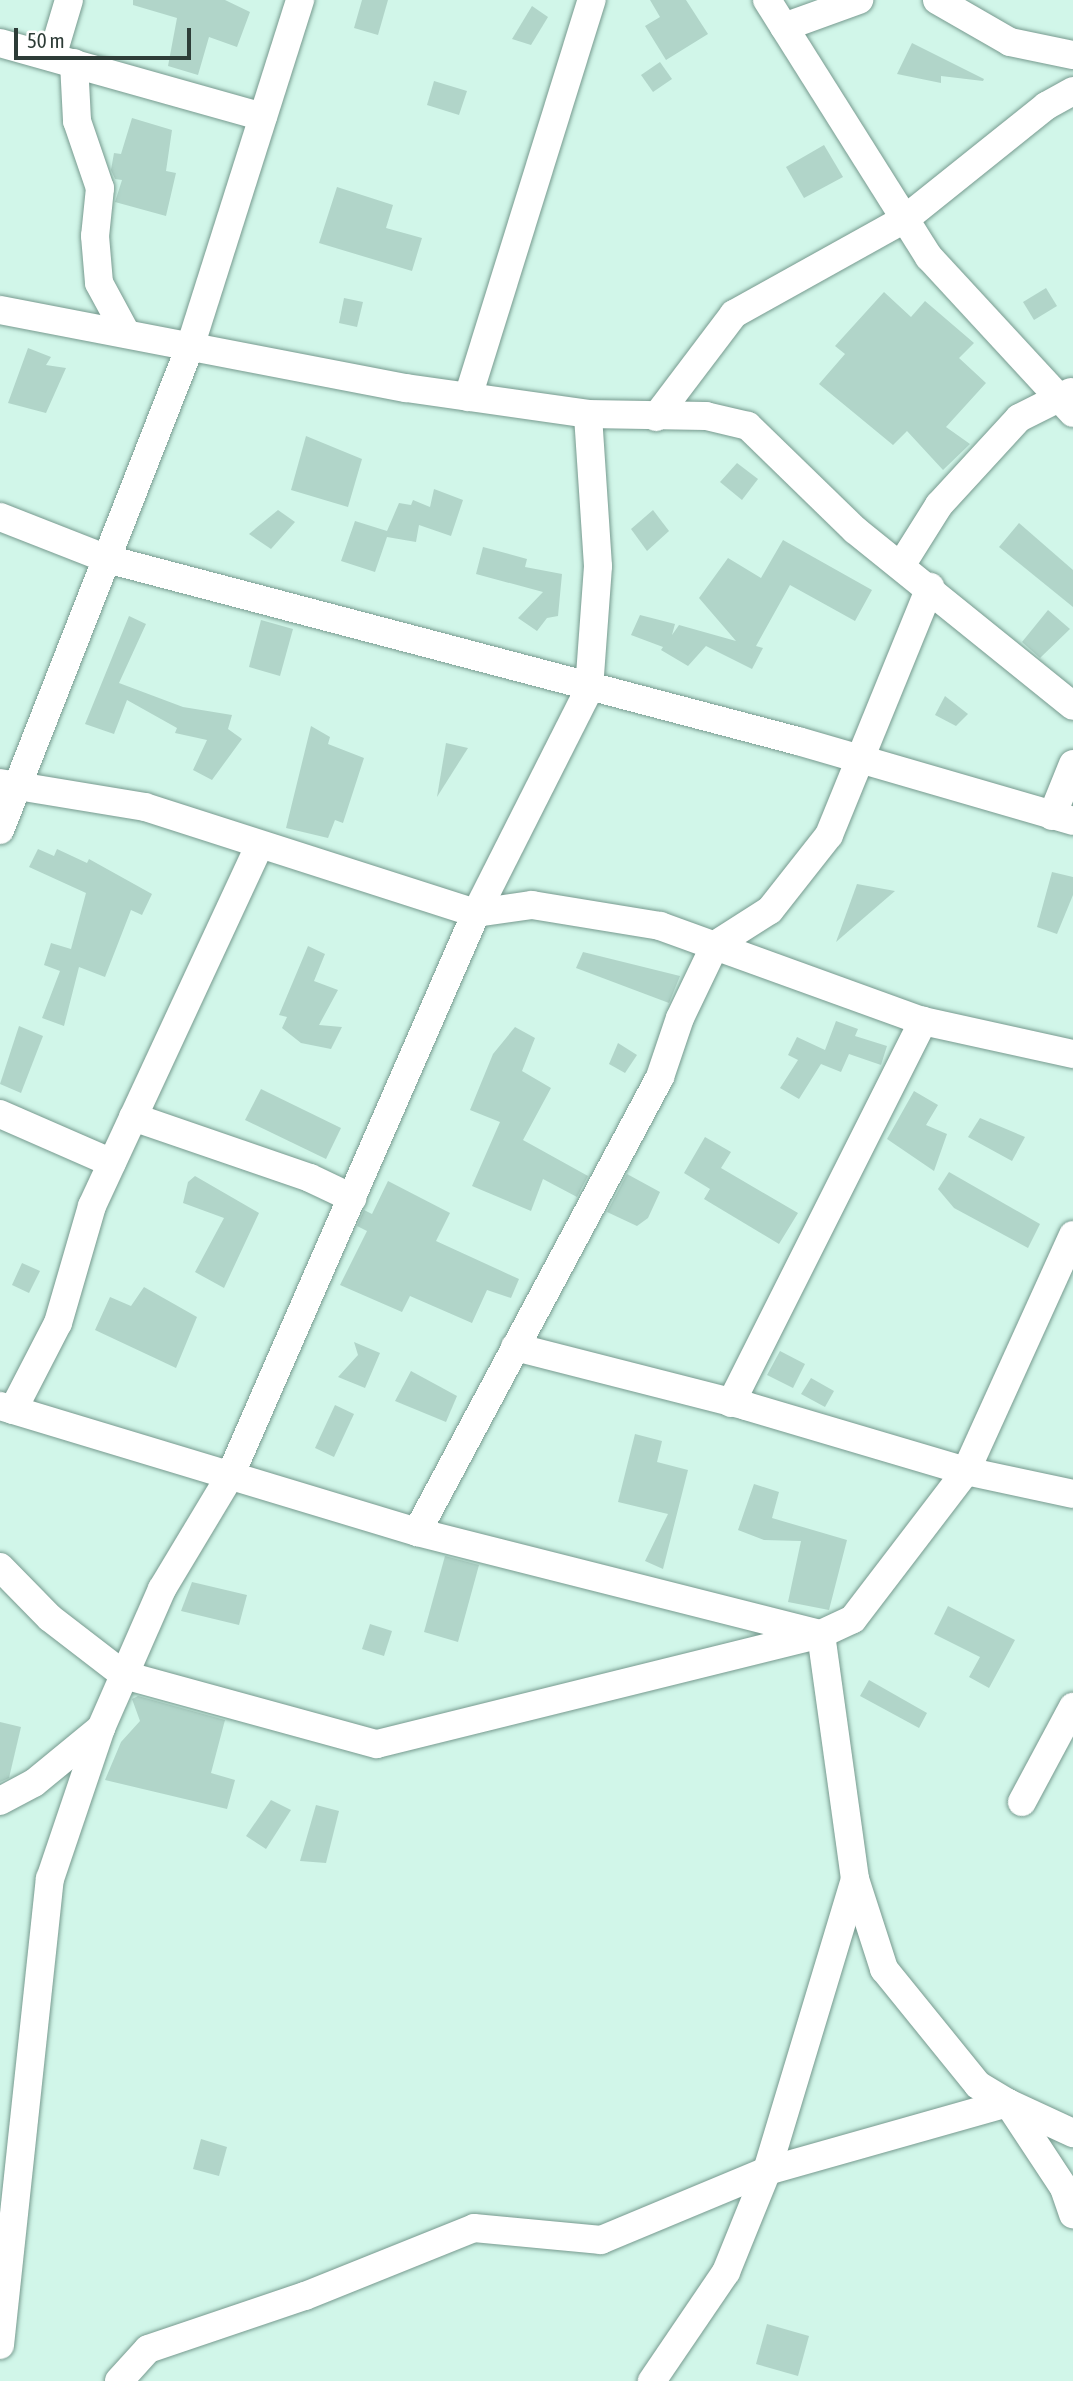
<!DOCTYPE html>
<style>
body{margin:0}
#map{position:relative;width:1073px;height:2381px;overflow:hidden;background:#d1f6e9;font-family:"Asap Condensed",sans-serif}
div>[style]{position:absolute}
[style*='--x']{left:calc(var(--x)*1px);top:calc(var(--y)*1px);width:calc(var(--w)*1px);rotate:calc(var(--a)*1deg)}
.building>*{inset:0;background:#b1d5c9}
.roads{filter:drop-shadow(0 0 2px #779a8f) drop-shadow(0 0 2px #779a8f)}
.minor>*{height:28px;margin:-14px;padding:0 14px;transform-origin:14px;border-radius:14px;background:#fff}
span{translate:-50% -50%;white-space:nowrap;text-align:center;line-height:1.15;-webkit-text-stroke:5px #fff;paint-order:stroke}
.scale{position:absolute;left:14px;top:28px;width:177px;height:32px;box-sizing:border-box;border:4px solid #2d3c37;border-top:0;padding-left:9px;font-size:21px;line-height:24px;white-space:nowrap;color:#2d3c37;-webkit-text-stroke:5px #fff;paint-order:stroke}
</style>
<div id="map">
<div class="building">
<i style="clip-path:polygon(133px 0,225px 0,250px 12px,237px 47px,209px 37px,198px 75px,168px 66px,177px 18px,133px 5px)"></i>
<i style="clip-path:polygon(362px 0,388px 0,378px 35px,354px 28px)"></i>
<i style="clip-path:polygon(650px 0,686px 0,708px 34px,666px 60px,645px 26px,660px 17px)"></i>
<i style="clip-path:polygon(532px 6px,548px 17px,531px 45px,512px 39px)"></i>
<i style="clip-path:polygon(912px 43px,984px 79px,983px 81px,941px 76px,941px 83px,897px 74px)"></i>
<i style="clip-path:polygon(660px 62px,672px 79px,653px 92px,641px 75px)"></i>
<i style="clip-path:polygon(434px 81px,467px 91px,459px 115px,427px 105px)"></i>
<i style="clip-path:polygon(132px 118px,172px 130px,166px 171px,176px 173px,166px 216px,115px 202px,122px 180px,115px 179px,111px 170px,114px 153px,121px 154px)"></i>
<i style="clip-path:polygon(824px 145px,843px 177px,804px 198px,786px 167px)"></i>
<i style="clip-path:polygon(337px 187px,393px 205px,386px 228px,422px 238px,412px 271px,319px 243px)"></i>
<i style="clip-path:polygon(1046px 288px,1057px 306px,1034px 320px,1023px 302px)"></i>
<i style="clip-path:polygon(884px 292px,911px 317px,925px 301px,974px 343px,959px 358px,986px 383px,946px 427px,970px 444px,943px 470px,907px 431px,893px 445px,819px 384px,845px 354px,835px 346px)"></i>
<i style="clip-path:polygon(344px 298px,363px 302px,357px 327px,339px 323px)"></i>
<i style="clip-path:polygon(28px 348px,51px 357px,46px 365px,66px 368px,46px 413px,8px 403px)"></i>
<i style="clip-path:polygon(306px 436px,362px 459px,348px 507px,291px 490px)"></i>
<i style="clip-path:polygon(737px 463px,758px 479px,742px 500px,720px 482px)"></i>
<i style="clip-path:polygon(434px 489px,463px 500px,451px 536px,419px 525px,416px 542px,387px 537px,375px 572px,341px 561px,355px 521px,387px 531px,399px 503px,411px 505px,413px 500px,430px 507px)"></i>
<i style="clip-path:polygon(278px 510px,295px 522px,271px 549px,249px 534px)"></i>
<i style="clip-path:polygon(653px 510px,669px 531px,647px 551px,631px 529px)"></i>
<i style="clip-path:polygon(1019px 523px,1073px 570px,1073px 607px,999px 547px)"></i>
<i style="clip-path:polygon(783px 540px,872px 590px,855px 621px,790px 585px,756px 646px,763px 648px,752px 669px,706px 646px,688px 666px,661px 650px,663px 647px,631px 635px,640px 615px,675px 624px,672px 635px,679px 625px,736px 641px,699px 598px,728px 558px,761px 578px)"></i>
<i style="clip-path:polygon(483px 547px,527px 559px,525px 567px,562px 574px,558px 616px,547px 618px,537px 631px,518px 618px,543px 592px,476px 574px)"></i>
<i style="clip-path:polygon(1048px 610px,1070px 629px,1040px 658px,1022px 642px)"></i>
<i style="clip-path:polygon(129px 616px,146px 624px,119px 683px,183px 707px,232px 715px,228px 729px,242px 739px,212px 780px,193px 770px,207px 740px,175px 733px,177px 728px,127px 700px,114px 734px,85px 724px)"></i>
<i style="clip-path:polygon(261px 620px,293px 629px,280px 676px,249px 667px)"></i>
<i style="clip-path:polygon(945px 696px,968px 714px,956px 726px,935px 715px)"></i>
<i style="clip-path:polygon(311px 726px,330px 737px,328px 744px,364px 758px,343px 823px,335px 820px,328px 838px,286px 828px)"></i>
<i style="clip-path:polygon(446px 743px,468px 748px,437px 797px)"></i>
<i style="clip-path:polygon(38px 849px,54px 856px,57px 849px,87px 863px,89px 859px,152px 894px,142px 915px,131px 910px,105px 977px,79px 967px,64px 1026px,42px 1018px,60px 971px,44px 965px,51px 943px,71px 949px,86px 893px,29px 867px)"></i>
<i style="clip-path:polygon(1052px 872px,1073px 877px,1073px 895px,1057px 934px,1037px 927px)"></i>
<i style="clip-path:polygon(857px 884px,895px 891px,836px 942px)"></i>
<i style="clip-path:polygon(308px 946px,325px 954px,314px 981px,338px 990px,319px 1025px,342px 1027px,331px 1049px,301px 1043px,282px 1028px,287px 1017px,279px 1015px)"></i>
<i style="clip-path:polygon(583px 952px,680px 976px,669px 1003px,576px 968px)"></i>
<i style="clip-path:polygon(836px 1021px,858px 1029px,855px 1036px,887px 1046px,881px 1065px,849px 1054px,841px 1072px,821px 1064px,799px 1099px,780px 1088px,798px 1060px,788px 1055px,797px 1037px,825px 1050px)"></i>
<i style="clip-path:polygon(19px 1026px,43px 1036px,21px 1093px,0 1084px)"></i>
<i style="clip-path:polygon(515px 1027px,535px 1038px,522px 1071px,551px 1088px,523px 1140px,588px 1176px,577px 1197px,543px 1179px,531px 1211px,472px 1186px,500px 1122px,470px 1110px,493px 1054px)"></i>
<i style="clip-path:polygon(618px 1043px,637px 1055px,625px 1073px,609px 1064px)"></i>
<i style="clip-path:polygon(261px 1089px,341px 1128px,326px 1159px,245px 1120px)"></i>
<i style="clip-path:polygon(914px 1091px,938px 1105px,926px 1125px,947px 1134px,934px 1171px,887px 1139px)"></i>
<i style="clip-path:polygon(980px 1118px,1025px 1137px,1012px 1161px,968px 1137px)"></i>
<i style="clip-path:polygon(705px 1137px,731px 1152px,721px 1168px,798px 1213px,779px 1244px,704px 1199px,710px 1189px,684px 1173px)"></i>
<i style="clip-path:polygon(949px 1172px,1040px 1224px,1028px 1248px,954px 1208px,938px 1189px)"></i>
<i style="clip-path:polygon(627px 1174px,660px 1192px,648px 1218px,637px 1226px,607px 1212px)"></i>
<i style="clip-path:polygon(195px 1176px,259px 1213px,224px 1288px,195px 1272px,224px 1218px,183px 1203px,188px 1182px)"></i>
<i style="clip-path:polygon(388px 1181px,450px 1213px,436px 1241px,519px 1279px,511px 1298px,487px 1290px,472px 1323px,410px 1296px,402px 1312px,340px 1285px,367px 1231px,357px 1226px,364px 1210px,372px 1214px)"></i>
<i style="clip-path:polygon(22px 1263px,40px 1271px,29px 1293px,12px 1285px)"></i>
<i style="clip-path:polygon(144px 1287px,197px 1317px,176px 1368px,95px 1330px,110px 1297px,131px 1306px)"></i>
<i style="clip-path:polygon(354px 1342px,380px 1353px,365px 1388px,338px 1377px,358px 1355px)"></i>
<i style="clip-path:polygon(780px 1351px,805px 1364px,793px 1388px,767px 1375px)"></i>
<i style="clip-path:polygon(411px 1371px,457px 1396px,446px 1422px,395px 1401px)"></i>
<i style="clip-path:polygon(811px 1378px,834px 1391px,825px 1407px,801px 1394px)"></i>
<i style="clip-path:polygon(335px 1405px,354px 1414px,334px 1457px,315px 1448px)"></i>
<i style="clip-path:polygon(635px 1434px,662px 1441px,657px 1462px,688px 1470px,663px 1569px,645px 1561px,668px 1514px,618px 1502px)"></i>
<i style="clip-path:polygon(754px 1484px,779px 1492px,772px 1518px,847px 1540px,829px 1610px,788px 1602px,801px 1541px,764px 1540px,738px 1530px)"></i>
<i style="clip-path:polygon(445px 1556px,479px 1565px,458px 1642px,424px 1632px)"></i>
<i style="clip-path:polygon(192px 1582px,247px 1595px,239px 1625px,181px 1611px)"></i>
<i style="clip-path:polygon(948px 1606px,1015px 1640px,989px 1688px,969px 1677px,980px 1657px,934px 1634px)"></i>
<i style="clip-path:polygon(370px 1624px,392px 1631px,384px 1656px,362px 1649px)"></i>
<i style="clip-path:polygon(869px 1680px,927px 1713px,919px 1728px,860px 1696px)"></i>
<i style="clip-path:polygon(138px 1696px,225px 1720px,211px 1773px,235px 1780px,227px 1809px,105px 1780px,121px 1742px,140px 1721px,132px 1699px)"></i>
<i style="clip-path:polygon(0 1722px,21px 1727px,9px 1778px,0 1782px)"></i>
<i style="clip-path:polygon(271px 1800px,291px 1810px,266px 1849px,246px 1836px)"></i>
<i style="clip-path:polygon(316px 1805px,339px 1811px,326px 1863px,300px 1861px)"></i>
<i style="clip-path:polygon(201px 2139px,227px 2147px,219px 2176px,193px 2169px)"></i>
<i style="clip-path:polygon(767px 2324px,809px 2336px,798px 2376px,756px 2364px)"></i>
</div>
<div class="roads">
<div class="minor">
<i style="--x:767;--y:0;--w:304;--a:57.8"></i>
<i style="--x:929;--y:257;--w:212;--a:47.3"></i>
<i style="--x:937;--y:0;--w:84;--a:29.9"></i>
<i style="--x:1010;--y:42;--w:64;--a:11.7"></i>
<i style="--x:784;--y:27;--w:80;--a:-19.8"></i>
<i style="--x:0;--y:43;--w:273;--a:15.7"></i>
<i style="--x:52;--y:57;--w:59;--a:-73.4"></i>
<i style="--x:74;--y:63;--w:58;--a:87"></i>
<i style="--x:77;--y:121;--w:71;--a:71.1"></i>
<i style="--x:100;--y:188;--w:48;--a:95.9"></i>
<i style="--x:95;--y:236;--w:47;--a:85.1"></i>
<i style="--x:99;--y:283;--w:57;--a:61.6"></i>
<i style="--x:0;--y:310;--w:413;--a:10.9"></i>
<i style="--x:406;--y:388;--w:184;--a:8.1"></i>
<i style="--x:588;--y:414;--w:118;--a:1"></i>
<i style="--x:706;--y:416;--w:43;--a:13.4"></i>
<i style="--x:748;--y:426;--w:149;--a:44.2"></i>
<i style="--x:855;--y:530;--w:280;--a:38.9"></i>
<i style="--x:468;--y:397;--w:416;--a:-72.7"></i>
<i style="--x:656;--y:417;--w:129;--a:-52.9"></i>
<i style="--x:734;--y:314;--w:196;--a:-29.1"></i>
<i style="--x:905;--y:219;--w:181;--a:-38.7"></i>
<i style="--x:1046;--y:106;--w:31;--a:-29"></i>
<i style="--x:0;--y:517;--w:115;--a:21.4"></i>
<i style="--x:107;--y:559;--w:715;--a:14.76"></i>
<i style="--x:798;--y:741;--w:286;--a:16.2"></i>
<i style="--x:902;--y:564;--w:70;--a:-57.9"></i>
<i style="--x:939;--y:505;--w:118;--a:-47.4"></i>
<i style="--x:1019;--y:418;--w:58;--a:-26.6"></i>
<i style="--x:0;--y:783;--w:147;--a:9.4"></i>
<i style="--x:145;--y:807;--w:348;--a:17.8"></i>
<i style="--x:476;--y:913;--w:57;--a:-8.1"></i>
<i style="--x:532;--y:905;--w:130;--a:9.3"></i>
<i style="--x:660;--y:926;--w:280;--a:19.9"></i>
<i style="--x:923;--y:1021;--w:154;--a:12.4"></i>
<i style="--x:1052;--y:816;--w:56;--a:-68"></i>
<i style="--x:0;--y:830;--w:522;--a:-68.54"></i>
<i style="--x:191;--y:344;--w:361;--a:-72.4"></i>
<i style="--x:0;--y:1114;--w:122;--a:23.6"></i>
<i style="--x:133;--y:1117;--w:187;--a:19"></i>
<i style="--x:310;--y:1178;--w:47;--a:25.5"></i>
<i style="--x:515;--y:1347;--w:238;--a:14.3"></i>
<i style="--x:746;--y:1406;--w:229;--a:16.5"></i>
<i style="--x:966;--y:1471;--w:109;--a:12.1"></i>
<i style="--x:731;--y:1403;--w:428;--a:-63.3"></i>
<i style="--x:0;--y:1406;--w:436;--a:16.8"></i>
<i style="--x:417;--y:1532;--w:417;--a:14.2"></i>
<i style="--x:821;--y:1634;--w:35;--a:-25"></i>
<i style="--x:853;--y:1619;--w:186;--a:-52.6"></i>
<i style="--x:966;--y:1471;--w:259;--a:-65.6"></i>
<i style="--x:13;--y:1410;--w:98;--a:-62.7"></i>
<i style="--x:58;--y:1323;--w:122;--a:-73.8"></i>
<i style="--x:92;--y:1206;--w:396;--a:-65.1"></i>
<i style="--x:417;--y:1532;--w:516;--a:-61.89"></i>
<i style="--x:660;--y:1077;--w:62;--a:-71.3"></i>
<i style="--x:680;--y:1018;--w:81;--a:-64.4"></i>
<i style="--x:715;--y:945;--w:65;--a:-32.5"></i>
<i style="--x:770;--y:910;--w:95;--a:-51.8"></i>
<i style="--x:829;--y:835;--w:268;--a:-67.8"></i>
<i style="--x:0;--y:1567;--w:71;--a:45.6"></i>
<i style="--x:50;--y:1618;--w:93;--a:37.6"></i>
<i style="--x:124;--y:1675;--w:262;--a:15.3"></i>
<i style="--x:377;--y:1744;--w:457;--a:-13.9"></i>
<i style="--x:821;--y:1634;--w:247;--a:82.1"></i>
<i style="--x:855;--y:1879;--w:305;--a:106.8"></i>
<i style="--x:767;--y:2171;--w:109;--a:112.1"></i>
<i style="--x:726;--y:2272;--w:132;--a:124.2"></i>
<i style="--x:0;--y:1801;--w:38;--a:-28"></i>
<i style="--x:34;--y:1783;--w:87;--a:-39.4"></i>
<i style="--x:101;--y:1728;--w:152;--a:-66.3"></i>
<i style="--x:162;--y:1589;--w:132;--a:-59"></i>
<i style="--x:230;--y:1476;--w:614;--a:-66.4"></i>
<i style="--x:476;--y:913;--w:251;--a:-63.2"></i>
<i style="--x:589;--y:689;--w:123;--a:-85.8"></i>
<i style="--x:598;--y:566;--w:152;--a:-93.8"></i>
<i style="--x:1022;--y:1802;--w:108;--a:-61.8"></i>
<i style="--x:855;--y:1879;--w:95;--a:72.1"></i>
<i style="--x:884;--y:1969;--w:149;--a:51"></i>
<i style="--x:978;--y:2085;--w:35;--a:31"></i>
<i style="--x:1008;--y:2103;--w:102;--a:56.6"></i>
<i style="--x:1064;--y:2188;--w:28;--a:71"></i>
<i style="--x:0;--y:2345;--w:469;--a:-83.9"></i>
<i style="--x:50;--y:1879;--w:159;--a:-71.3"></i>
<i style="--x:119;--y:2381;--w:43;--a:-47.8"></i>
<i style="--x:148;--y:2349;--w:166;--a:-18.7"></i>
<i style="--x:305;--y:2296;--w:182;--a:-21.9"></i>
<i style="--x:474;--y:2228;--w:128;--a:5.4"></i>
<i style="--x:601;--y:2240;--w:180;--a:-22.6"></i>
<i style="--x:767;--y:2171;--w:250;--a:-15.8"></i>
<i style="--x:1008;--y:2103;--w:72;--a:24.8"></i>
</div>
</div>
<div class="scale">50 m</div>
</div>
